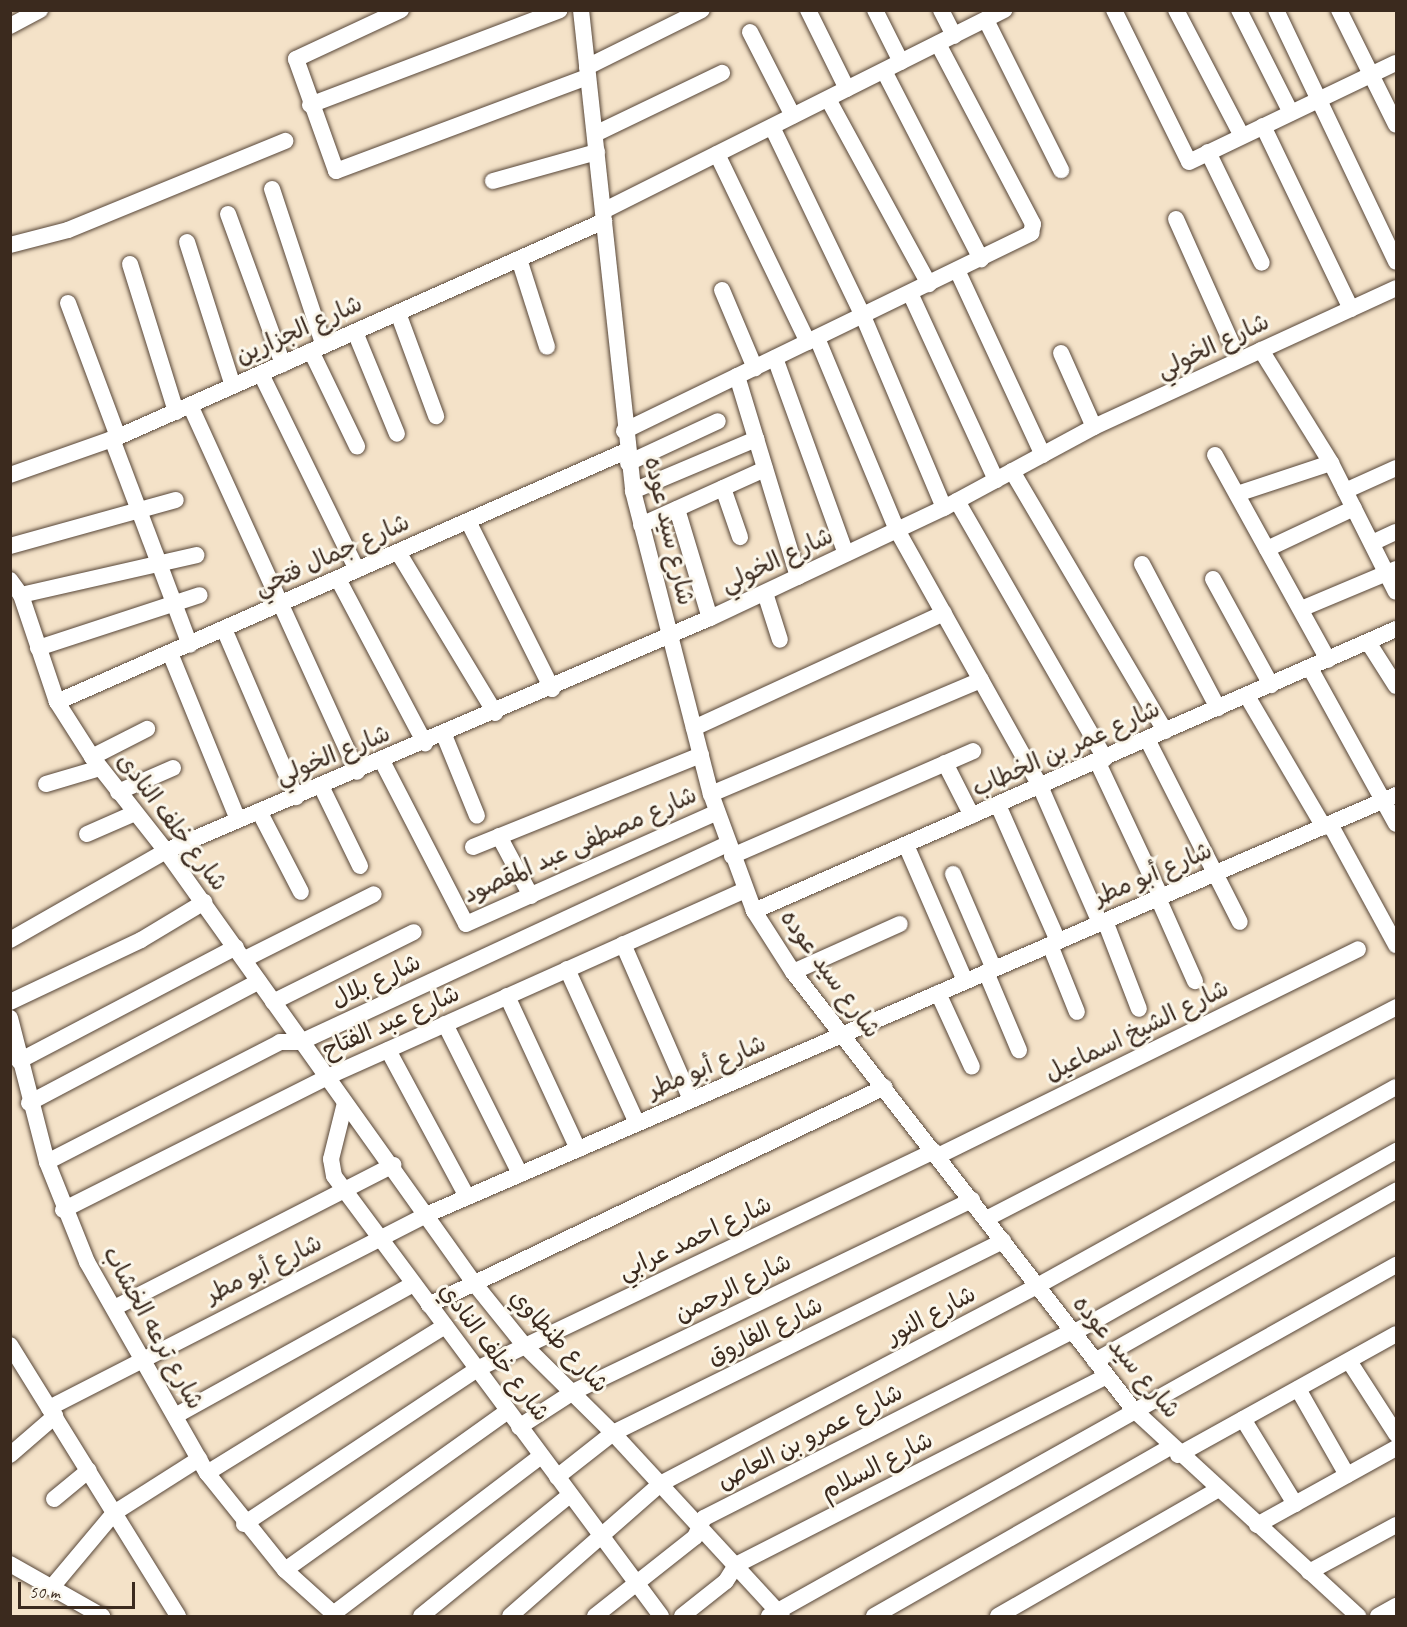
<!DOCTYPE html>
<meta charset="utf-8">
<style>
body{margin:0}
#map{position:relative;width:1407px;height:1627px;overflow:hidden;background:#f4e2c8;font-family:Caveat,"Playpen Sans Arabic",sans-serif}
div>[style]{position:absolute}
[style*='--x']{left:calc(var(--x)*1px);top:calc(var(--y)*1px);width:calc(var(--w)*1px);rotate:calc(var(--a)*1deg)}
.roads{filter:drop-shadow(0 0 2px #574638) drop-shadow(0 0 2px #574638)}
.minor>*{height:16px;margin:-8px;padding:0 8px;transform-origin:8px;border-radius:8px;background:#fff}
span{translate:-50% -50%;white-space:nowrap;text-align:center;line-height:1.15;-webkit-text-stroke:6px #fbf7ec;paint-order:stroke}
.street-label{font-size:24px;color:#3b2a1e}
.frame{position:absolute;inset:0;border:12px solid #3b2a1e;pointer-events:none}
.scale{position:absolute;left:18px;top:1582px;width:117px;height:27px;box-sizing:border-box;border:3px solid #3b2a1e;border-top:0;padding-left:8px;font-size:18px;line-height:21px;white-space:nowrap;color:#3b2a1e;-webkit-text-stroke:4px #fbf7ec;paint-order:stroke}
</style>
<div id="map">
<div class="roads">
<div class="minor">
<i style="--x:401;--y:10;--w:116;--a:155"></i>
<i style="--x:296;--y:59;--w:119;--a:70.3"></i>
<i style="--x:336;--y:171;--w:269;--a:-20.5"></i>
<i style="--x:581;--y:10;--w:484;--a:83.8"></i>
<i style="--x:633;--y:491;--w:313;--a:75.6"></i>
<i style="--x:711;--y:794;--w:125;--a:69.8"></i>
<i style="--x:754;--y:911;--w:72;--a:57.4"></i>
<i style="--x:793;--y:972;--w:554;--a:52.12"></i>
<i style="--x:1133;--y:1409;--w:306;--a:42.6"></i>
<i style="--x:808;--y:10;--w:88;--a:63.7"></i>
<i style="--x:875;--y:10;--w:58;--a:63.4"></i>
<i style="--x:941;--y:10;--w:29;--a:63"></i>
<i style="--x:1114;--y:10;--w:169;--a:63.7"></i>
<i style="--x:1189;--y:162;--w:229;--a:-25.6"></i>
<i style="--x:1176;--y:10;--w:142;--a:62.4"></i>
<i style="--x:1239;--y:10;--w:115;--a:63.2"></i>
<i style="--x:1276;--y:10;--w:279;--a:64.5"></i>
<i style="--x:1339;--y:10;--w:128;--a:63.6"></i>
<i style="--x:986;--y:20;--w:168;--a:63.4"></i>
<i style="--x:10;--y:26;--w:34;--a:-28"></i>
<i style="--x:750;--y:32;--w:94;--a:62.9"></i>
<i style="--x:587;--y:67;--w:128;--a:-26.4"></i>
<i style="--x:884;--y:71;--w:212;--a:62.7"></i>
<i style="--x:828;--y:99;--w:211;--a:61.4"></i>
<i style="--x:310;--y:105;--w:267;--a:-20.8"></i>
<i style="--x:1263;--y:126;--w:203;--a:64.3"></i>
<i style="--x:772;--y:127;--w:210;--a:64.3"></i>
<i style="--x:863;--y:316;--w:208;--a:67.1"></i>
<i style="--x:595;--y:134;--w:141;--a:-25.7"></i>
<i style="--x:1208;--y:152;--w:123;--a:64.1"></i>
<i style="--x:717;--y:154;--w:209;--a:64.2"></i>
<i style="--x:493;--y:181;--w:108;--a:-15.6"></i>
<i style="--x:272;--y:189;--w:165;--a:71.7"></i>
<i style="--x:603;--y:211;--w:449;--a:-26.6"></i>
<i style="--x:228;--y:214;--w:160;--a:69.9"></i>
<i style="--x:1176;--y:219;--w:154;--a:65.9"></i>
<i style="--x:187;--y:242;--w:151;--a:72.3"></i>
<i style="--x:10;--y:245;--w:60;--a:-14.5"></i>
<i style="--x:68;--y:230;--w:235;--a:-22.3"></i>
<i style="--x:519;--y:259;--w:92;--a:72.3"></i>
<i style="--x:130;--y:264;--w:155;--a:72.7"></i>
<i style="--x:957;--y:270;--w:204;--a:65.1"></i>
<i style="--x:722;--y:290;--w:85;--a:67.1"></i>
<i style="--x:910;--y:293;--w:206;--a:65.3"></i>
<i style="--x:68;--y:303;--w:143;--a:69.5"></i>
<i style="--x:398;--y:313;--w:110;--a:69.7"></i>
<i style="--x:355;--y:332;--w:110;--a:67.6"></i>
<i style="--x:817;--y:338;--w:208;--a:67.4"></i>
<i style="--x:897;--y:530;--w:293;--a:60.8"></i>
<i style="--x:1040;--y:786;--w:150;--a:66.3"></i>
<i style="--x:1261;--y:350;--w:133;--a:58.2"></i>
<i style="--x:1331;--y:463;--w:144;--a:63.3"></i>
<i style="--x:311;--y:351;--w:106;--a:64.2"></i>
<i style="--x:1061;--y:353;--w:81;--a:66"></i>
<i style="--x:775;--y:358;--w:208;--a:70.1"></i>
<i style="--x:261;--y:374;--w:218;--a:63.9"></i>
<i style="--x:737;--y:376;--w:210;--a:73.1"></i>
<i style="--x:190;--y:405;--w:403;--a:65.5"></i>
<i style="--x:624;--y:431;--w:453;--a:-25.9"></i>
<i style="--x:1031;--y:233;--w:9;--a:-77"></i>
<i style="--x:1033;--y:224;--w:204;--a:-117.8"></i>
<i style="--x:112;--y:439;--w:220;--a:69.3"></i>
<i style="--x:1215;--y:455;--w:234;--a:61.1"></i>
<i style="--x:628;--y:463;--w:99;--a:-25"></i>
<i style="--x:1012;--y:471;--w:302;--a:59.5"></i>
<i style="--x:10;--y:475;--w:114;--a:-19.4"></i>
<i style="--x:118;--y:437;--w:532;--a:-23.96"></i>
<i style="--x:723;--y:488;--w:52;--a:70.9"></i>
<i style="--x:633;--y:491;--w:134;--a:-22.9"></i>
<i style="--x:1345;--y:491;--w:56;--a:-24.3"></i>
<i style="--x:1237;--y:494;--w:99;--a:-18.3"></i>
<i style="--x:957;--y:501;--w:297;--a:60.1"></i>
<i style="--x:677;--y:509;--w:114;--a:73.2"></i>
<i style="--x:468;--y:521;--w:188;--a:63.4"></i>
<i style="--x:641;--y:525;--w:136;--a:-24.3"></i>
<i style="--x:1372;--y:543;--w:26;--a:-25"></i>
<i style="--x:10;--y:546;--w:172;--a:-15.5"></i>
<i style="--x:1267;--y:549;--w:96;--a:-25.2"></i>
<i style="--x:398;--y:552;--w:188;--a:58.9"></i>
<i style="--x:1142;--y:564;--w:163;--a:62.2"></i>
<i style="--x:338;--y:579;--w:186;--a:62.1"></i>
<i style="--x:1213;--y:579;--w:121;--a:61.3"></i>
<i style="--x:10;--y:580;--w:19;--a:54"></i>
<i style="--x:21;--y:595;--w:113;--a:71.4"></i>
<i style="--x:57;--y:702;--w:65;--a:57.5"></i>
<i style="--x:92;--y:757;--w:120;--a:51.8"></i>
<i style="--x:166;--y:851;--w:531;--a:54.51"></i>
<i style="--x:474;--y:1283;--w:80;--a:51.1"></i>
<i style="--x:524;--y:1345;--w:125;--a:44.7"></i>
<i style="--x:613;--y:1433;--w:249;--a:47.3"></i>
<i style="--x:765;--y:593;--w:49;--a:72.3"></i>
<i style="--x:21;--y:595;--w:180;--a:-12.8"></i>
<i style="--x:1301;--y:609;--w:103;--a:-22.8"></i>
<i style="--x:224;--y:629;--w:183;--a:66.8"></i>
<i style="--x:1368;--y:642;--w:52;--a:57.5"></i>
<i style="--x:38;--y:648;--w:170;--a:-18.1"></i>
<i style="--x:170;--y:653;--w:180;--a:67.8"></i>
<i style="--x:1310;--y:668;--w:178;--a:61.1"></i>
<i style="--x:1247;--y:696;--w:152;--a:59.6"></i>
<i style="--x:57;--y:702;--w:622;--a:-23.8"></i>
<i style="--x:694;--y:728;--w:275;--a:-24.7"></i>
<i style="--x:444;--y:735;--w:87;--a:67.8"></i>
<i style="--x:1147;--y:739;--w:205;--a:63.1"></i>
<i style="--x:92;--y:757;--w:62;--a:-27"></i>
<i style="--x:382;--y:761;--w:183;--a:62.7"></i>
<i style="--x:466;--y:924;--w:275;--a:-24"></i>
<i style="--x:1097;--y:761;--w:150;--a:64.8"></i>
<i style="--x:945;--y:763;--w:59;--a:63"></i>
<i style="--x:46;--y:784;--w:56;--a:-16.5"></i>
<i style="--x:321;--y:786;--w:89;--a:64"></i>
<i style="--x:118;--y:792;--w:60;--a:-23.6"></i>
<i style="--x:711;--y:794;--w:293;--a:-22.9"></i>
<i style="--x:998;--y:805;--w:149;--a:66.2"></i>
<i style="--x:259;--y:811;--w:91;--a:62.6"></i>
<i style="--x:1330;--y:824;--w:138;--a:61.4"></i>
<i style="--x:87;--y:834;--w:52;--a:-23.6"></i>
<i style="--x:499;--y:836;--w:68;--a:61.9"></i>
<i style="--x:906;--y:845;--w:148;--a:66.5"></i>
<i style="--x:473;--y:847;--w:246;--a:-22"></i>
<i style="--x:732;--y:856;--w:263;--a:-23.5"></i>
<i style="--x:953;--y:874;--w:103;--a:66.7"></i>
<i style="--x:1158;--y:898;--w:91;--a:66"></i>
<i style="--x:754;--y:911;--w:701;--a:-23.71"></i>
<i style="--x:1105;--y:921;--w:94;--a:68.9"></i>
<i style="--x:10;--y:940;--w:180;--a:-29.7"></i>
<i style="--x:166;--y:851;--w:592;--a:-23.19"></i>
<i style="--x:710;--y:618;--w:259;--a:-25.2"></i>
<i style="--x:944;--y:508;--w:170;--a:-28.4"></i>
<i style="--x:1094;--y:427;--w:332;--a:-24.7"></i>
<i style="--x:623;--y:944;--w:170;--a:66.4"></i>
<i style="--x:1050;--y:945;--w:72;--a:68.1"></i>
<i style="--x:245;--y:959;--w:144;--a:-26.7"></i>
<i style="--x:567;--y:969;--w:169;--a:65.6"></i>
<i style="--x:793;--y:972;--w:117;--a:-24.2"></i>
<i style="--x:986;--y:972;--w:85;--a:67.1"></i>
<i style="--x:938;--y:993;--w:81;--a:65.3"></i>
<i style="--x:507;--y:996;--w:169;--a:65.1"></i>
<i style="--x:10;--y:1002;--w:145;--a:-25.3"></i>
<i style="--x:141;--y:940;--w:74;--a:-31.1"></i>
<i style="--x:273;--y:1002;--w:157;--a:-26.4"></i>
<i style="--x:10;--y:1018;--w:149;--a:75.6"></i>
<i style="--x:47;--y:1162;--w:108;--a:68.2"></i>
<i style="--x:87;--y:1262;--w:243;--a:60.4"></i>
<i style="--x:207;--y:1473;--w:124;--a:51.2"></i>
<i style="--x:285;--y:1570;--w:69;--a:42"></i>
<i style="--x:445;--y:1024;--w:168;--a:63.4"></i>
<i style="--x:388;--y:1050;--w:167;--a:61.7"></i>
<i style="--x:19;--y:1061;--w:245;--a:-27.7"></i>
<i style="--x:29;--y:1103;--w:260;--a:-27.9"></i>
<i style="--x:345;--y:1103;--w:58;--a:104"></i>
<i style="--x:331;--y:1159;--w:17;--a:80"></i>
<i style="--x:334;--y:1176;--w:548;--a:53.38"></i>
<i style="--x:938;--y:1156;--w:468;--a:-26.2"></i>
<i style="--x:47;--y:1162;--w:262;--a:-27.2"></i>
<i style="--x:280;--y:1042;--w:21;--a:0"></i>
<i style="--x:301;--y:1042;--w:471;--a:-24.9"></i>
<i style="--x:63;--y:1210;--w:293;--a:-26.7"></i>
<i style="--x:325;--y:1078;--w:460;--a:-24.1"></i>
<i style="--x:986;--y:1219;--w:462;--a:-27.3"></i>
<i style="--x:429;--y:1305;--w:505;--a:-25.55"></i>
<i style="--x:114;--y:1308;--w:314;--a:-27.1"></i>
<i style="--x:1073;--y:1333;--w:371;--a:-29.4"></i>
<i style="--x:10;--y:1345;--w:319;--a:58.2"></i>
<i style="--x:1095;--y:1361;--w:346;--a:-29.5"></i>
<i style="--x:1349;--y:1361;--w:87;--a:57.2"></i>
<i style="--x:1298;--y:1389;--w:99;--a:60.3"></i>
<i style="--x:49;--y:1408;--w:424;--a:-27.1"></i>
<i style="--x:426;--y:1215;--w:1057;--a:-23.41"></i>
<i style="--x:175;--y:1416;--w:272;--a:-29"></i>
<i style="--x:1243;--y:1419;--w:100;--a:58.5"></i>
<i style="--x:519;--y:1427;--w:64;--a:-32.9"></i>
<i style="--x:573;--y:1392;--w:443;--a:-25.7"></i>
<i style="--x:10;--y:1455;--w:60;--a:-40.9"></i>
<i style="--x:1178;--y:1455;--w:249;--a:-29"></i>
<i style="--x:207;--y:1473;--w:280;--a:-31.7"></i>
<i style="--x:557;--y:1477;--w:71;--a:-38.2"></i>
<i style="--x:613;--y:1433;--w:435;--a:-26.2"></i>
<i style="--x:54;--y:1499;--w:45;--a:-39.6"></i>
<i style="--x:244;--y:1524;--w:280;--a:-33.6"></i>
<i style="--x:477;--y:1369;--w:506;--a:-25.5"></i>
<i style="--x:1257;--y:1525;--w:159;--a:-29"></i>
<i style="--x:10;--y:1564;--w:106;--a:29.5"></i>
<i style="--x:285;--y:1570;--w:274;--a:-35.5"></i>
<i style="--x:1309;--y:1572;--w:99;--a:-28.4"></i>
<i style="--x:52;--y:1587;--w:97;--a:-50"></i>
<i style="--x:114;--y:1513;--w:101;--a:-32.4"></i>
<i style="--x:333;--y:1614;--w:261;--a:-37.2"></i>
<i style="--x:421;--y:1616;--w:192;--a:-39.1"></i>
<i style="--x:510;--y:1616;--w:200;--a:-41.3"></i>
<i style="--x:660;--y:1484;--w:426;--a:-27.7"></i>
<i style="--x:1037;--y:1286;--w:410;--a:-29"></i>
<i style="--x:595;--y:1616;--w:127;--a:-38.3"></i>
<i style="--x:695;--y:1537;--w:21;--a:-65"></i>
<i style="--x:704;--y:1518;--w:413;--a:-26.9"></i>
<i style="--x:682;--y:1616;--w:56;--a:-38.5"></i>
<i style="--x:726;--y:1581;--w:19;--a:-58"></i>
<i style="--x:736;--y:1565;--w:416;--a:-27"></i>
<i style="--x:769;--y:1616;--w:719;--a:-29.24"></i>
<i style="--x:874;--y:1616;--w:341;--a:-29.7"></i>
<i style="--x:998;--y:1616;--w:253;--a:-29.9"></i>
<i style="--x:1378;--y:1616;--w:21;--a:-29"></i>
</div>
</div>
<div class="street-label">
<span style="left:299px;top:330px;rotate:-24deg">شارع الجزارين</span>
<span style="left:1213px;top:346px;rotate:-25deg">شارع الخولي</span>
<span style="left:669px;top:531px;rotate:77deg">شارع سيد عوده</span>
<span style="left:332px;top:555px;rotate:-24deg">شارع جمال فتحي</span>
<span style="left:777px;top:560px;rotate:-25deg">شارع الخولي</span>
<span style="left:1066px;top:749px;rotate:-24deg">شارع عمر بن الخطاب</span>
<span style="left:333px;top:755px;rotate:-22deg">شارع الخولي</span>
<span style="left:172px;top:822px;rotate:53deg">شارع خلف النادى</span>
<span style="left:580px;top:845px;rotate:-24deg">شارع مصطفى عبد المقصود</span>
<span style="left:1153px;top:874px;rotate:-23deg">شارع أبو مطر</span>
<span style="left:830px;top:974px;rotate:54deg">شارع سيد عوده</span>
<span style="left:376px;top:981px;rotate:-25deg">شارع بلال</span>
<span style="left:391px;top:1022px;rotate:-24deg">شارع عبد الفتاح</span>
<span style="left:1137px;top:1031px;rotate:-26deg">شارع الشيخ اسماعيل</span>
<span style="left:707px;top:1067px;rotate:-23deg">شارع أبو مطر</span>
<span style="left:695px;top:1238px;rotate:-25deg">شارع احمد عرابي</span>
<span style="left:264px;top:1269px;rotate:-26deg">شارع أبو مطر</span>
<span style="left:733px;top:1288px;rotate:-26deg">شارع الرحمن</span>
<span style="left:931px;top:1315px;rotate:-28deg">شارع النور</span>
<span style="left:153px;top:1328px;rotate:61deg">شارع ترعه الخشاب</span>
<span style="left:765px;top:1331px;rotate:-26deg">شارع الفاروق</span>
<span style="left:559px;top:1341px;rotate:47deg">شارع طنطاوي</span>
<span style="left:494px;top:1352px;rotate:53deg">شارع خلف النادي</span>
<span style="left:1126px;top:1357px;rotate:50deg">شارع سيد عوده</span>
<span style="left:810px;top:1437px;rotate:-27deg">شارع عمرو بن العاص</span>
<span style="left:877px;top:1466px;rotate:-27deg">شارع السلام</span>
</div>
<div class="frame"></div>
<div class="scale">50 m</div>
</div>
